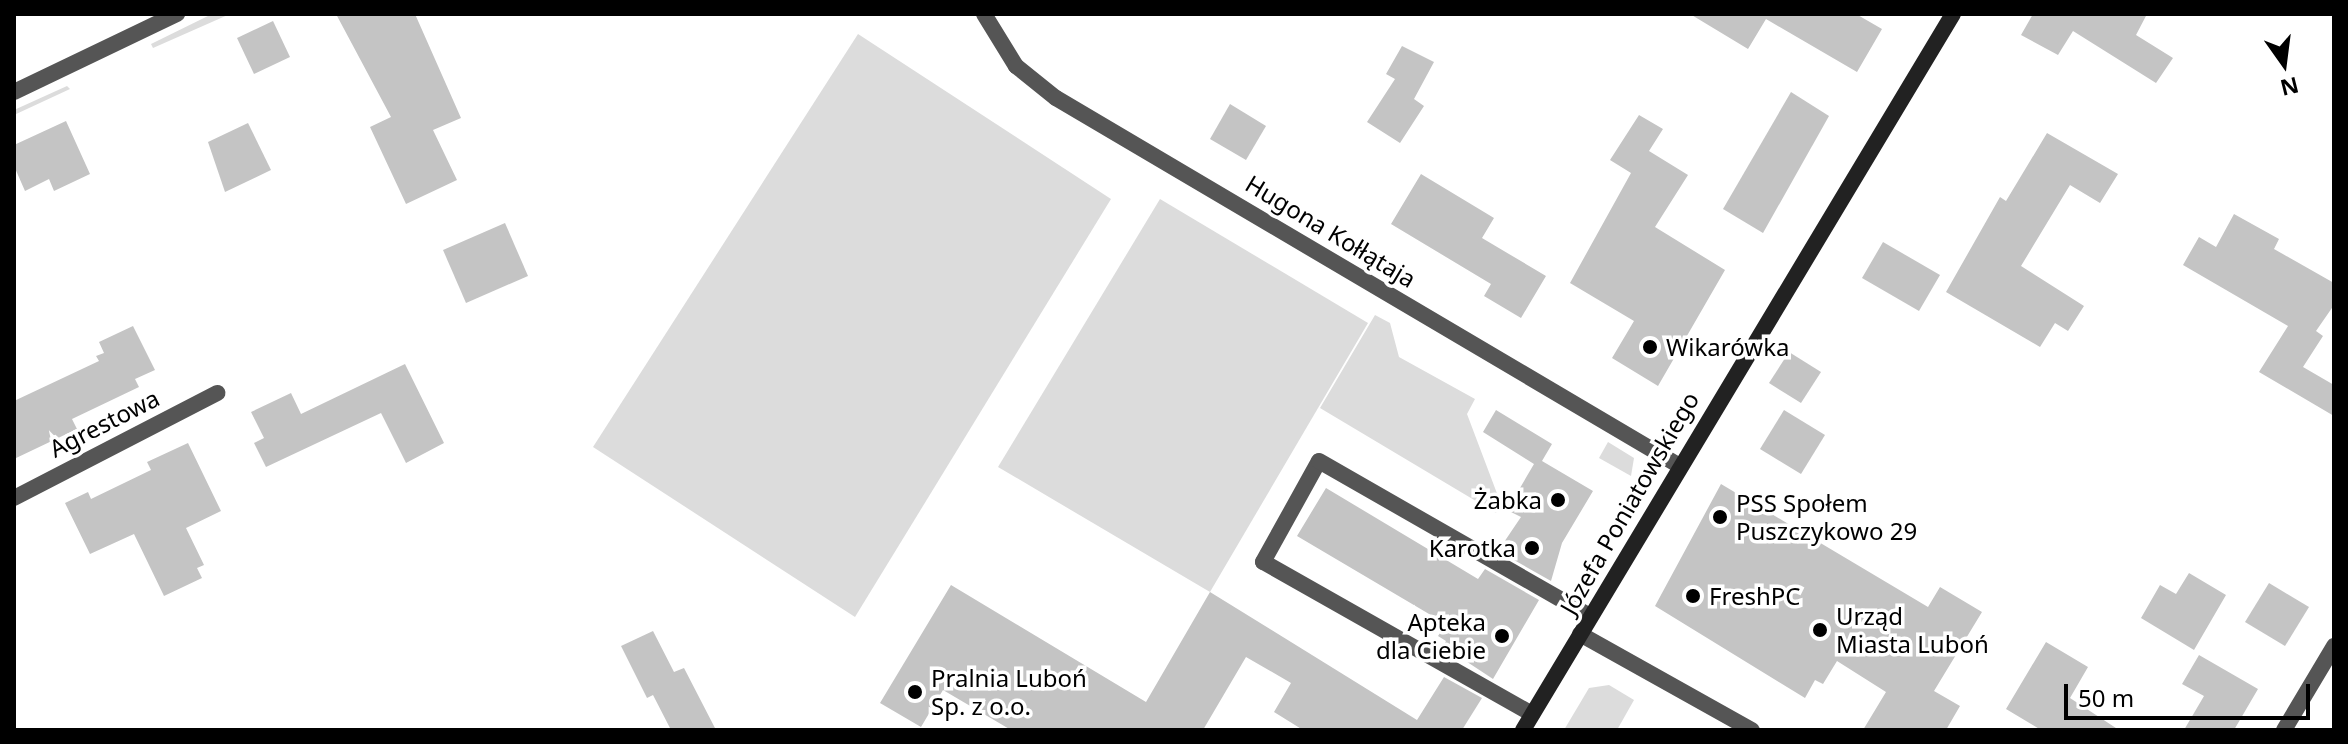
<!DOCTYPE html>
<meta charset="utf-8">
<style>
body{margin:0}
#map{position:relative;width:2348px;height:744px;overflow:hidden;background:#fff;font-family:"Noto Sans",sans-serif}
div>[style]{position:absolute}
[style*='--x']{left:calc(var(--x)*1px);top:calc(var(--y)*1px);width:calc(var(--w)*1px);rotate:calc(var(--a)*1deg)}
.green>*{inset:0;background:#dcdcdc}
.building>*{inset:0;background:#c4c4c4}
.lane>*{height:16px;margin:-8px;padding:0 8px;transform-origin:8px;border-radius:8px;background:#555}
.street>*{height:16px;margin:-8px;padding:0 8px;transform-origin:8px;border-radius:8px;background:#555}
.secondary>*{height:16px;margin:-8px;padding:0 8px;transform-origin:8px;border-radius:8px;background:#222}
.dots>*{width:22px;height:22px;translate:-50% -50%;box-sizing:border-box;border:4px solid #fff;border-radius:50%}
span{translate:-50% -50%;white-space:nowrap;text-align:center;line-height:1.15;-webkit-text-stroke:7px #fff;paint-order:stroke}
.street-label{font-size:24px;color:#000}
.poi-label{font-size:24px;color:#000}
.left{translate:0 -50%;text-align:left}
.right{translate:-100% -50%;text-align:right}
.frame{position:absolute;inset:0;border:16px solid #000;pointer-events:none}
.north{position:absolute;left:2244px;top:24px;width:80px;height:80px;-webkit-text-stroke:6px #fff;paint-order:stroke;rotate:166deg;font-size:22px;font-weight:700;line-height:32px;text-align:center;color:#000}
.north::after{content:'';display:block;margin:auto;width:28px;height:36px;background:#000;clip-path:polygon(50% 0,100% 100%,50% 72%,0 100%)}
.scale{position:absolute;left:2064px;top:684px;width:246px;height:36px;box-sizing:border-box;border:4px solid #000;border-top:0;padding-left:10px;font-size:24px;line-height:28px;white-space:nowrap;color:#000;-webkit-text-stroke:6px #fff;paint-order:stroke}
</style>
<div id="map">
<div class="green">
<i style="clip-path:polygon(212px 14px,230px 14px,153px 48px,151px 44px)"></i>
<i style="clip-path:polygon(858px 34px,1111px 199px,855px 617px,593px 447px)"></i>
<i style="clip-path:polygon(67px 86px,70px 89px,14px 115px,14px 110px)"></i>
<i style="clip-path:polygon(1160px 199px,1368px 323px,1210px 592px,998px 467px)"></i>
<i style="clip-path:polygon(1375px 315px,1390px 323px,1399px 357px,1475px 399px,1467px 414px,1501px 504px,1496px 513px,1320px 408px)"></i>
<i style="clip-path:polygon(1608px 442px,1634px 458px,1631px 476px,1599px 458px)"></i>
<i style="clip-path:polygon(1609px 685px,1634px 700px,1617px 730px,1564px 730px,1589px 688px)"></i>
</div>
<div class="building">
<i style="clip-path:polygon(336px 14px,415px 14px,461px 118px,433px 130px,457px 180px,406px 204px,370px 127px,391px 117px)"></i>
<i style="clip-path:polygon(1690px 14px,1856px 14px,1882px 29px,1857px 72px,1766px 19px,1748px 49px)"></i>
<i style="clip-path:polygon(2033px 14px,2147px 14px,2136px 35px,2173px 58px,2156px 83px,2073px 31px,2058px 55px,2021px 35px)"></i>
<i style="clip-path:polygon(273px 21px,290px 57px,254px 74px,237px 38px)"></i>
<i style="clip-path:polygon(1402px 46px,1434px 62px,1414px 99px,1424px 106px,1400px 143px,1367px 122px,1395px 79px,1386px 74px)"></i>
<i style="clip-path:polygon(1791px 92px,1829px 116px,1763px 233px,1723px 209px)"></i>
<i style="clip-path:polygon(1230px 104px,1266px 126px,1246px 160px,1210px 139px)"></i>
<i style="clip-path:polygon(1639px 115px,1663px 129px,1649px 151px,1688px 175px,1655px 227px,1725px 270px,1658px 386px,1612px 358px,1634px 321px,1570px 283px,1631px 173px,1610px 160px)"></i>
<i style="clip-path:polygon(66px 121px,90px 174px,54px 191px,49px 179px,25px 191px,14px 166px,14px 145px)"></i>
<i style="clip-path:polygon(248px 123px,271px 170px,225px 192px,208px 142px)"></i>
<i style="clip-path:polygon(2047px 133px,2118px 174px,2100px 203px,2070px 185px,2021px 266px,2084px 306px,2068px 331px,2055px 323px,2040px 347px,1946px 292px,2000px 197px,2006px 201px)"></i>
<i style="clip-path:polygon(1421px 174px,1494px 218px,1482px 238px,1546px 276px,1521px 318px,1484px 296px,1491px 284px,1391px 224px)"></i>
<i style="clip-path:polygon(2234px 214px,2279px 239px,2274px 249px,2334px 283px,2334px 305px,2316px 331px,2323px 336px,2303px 367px,2334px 385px,2334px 416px,2259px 372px,2288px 326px,2183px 265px,2199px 237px,2216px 247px)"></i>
<i style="clip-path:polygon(505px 223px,528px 276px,466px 303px,443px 250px)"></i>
<i style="clip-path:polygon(1883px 242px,1940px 275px,1919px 311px,1862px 278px)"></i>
<i style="clip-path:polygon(133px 326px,155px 370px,135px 379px,139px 387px,72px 419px,77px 429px,14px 459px,14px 401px,99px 361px,96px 356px,104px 353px,99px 342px)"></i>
<i style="clip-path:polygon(1789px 352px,1821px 372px,1801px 403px,1769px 383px)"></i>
<i style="clip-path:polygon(405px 364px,444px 443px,406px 463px,381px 413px,266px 467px,254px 443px,264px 438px,251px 412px,291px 393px,301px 414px)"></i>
<i style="clip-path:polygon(1496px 410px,1552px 444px,1542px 461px,1593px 491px,1562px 543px,1551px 581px,1498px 551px,1521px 517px,1507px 510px,1534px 464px,1483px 432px)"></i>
<i style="clip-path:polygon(1784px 410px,1825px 435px,1801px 474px,1760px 449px)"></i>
<i style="clip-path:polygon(188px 443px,221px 511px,186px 528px,204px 565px,197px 568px,202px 578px,164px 596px,134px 534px,90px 554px,65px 503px,88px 492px,91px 499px,151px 470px,147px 462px)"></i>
<i style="clip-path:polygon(1721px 484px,1928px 607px,1940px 587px,1982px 612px,1934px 691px,1960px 706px,1946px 730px,1863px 730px,1886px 692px,1837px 661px,1823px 684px,1815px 680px,1805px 698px,1655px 606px)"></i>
<i style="clip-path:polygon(1326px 488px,1478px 579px,1485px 569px,1539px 600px,1493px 679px,1443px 646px,1446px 641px,1438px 636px,1446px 624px,1297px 536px)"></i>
<i style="clip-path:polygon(2189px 573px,2226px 595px,2194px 650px,2141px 618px,2160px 585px,2176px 594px)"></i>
<i style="clip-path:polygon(2269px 583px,2309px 607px,2285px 646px,2245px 622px)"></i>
<i style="clip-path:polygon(951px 585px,1146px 702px,1210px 592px,1417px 720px,1444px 677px,1482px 698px,1462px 730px,1303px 730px,1274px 712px,1291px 683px,1246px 657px,1203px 730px,1011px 730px,943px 690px,921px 727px,880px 703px)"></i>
<i style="clip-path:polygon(653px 631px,674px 672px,684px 668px,716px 730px,671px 730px,653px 695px,647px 698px,621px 646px)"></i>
<i style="clip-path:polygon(2046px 642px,2088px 667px,2070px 698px,2119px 730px,2041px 730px,2006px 709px)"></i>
<i style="clip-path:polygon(2199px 655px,2258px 689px,2234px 730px,2184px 730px,2204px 696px,2182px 684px)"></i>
</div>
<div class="lane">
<i style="--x:1532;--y:714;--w:309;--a:-150.5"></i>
<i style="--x:1263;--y:562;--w:115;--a:-61"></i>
<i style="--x:1319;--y:461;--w:312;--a:29.8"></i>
</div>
<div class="street">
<i style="--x:984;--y:14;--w:61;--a:58.4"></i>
<i style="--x:1016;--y:66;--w:51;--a:38.7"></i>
<i style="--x:1056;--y:98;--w:722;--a:30.54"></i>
<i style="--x:14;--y:92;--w:181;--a:-25.6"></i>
<i style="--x:14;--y:498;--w:229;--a:-27.3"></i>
<i style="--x:1580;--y:634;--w:197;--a:29.2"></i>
<i style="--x:2284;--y:730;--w:98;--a:-59.2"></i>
</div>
<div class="secondary">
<i style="--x:1523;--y:730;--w:835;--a:-59.01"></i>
</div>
<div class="dots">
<i style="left:1650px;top:347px;background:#000"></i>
<i style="left:1558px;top:500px;background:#000"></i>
<i style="left:1720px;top:517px;background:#000"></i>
<i style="left:1532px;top:548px;background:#000"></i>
<i style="left:1693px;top:596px;background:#000"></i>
<i style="left:1820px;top:630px;background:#000"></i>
<i style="left:1502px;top:636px;background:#000"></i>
<i style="left:915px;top:692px;background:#000"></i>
</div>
<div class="street-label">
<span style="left:1331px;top:231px;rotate:31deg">Hugona Kołłątaja</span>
<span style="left:104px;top:423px;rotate:-27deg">Agrestowa</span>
<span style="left:1629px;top:503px;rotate:-60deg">Józefa Poniatowskiego</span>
</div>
<div class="poi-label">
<span class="left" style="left:1666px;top:347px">Wikarówka</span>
<span class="right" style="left:1542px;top:500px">Żabka</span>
<span class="left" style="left:1736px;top:517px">PSS Społem<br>Puszczykowo 29</span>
<span class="right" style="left:1516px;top:548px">Karotka</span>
<span class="left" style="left:1709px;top:596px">FreshPC</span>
<span class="left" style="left:1836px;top:630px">Urząd<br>Miasta Luboń</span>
<span class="right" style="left:1486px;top:636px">Apteka<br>dla Ciebie</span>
<span class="left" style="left:931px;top:692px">Pralnia Luboń<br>Sp. z o.o.</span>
</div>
<div class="frame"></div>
<div class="north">N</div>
<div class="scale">50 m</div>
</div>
